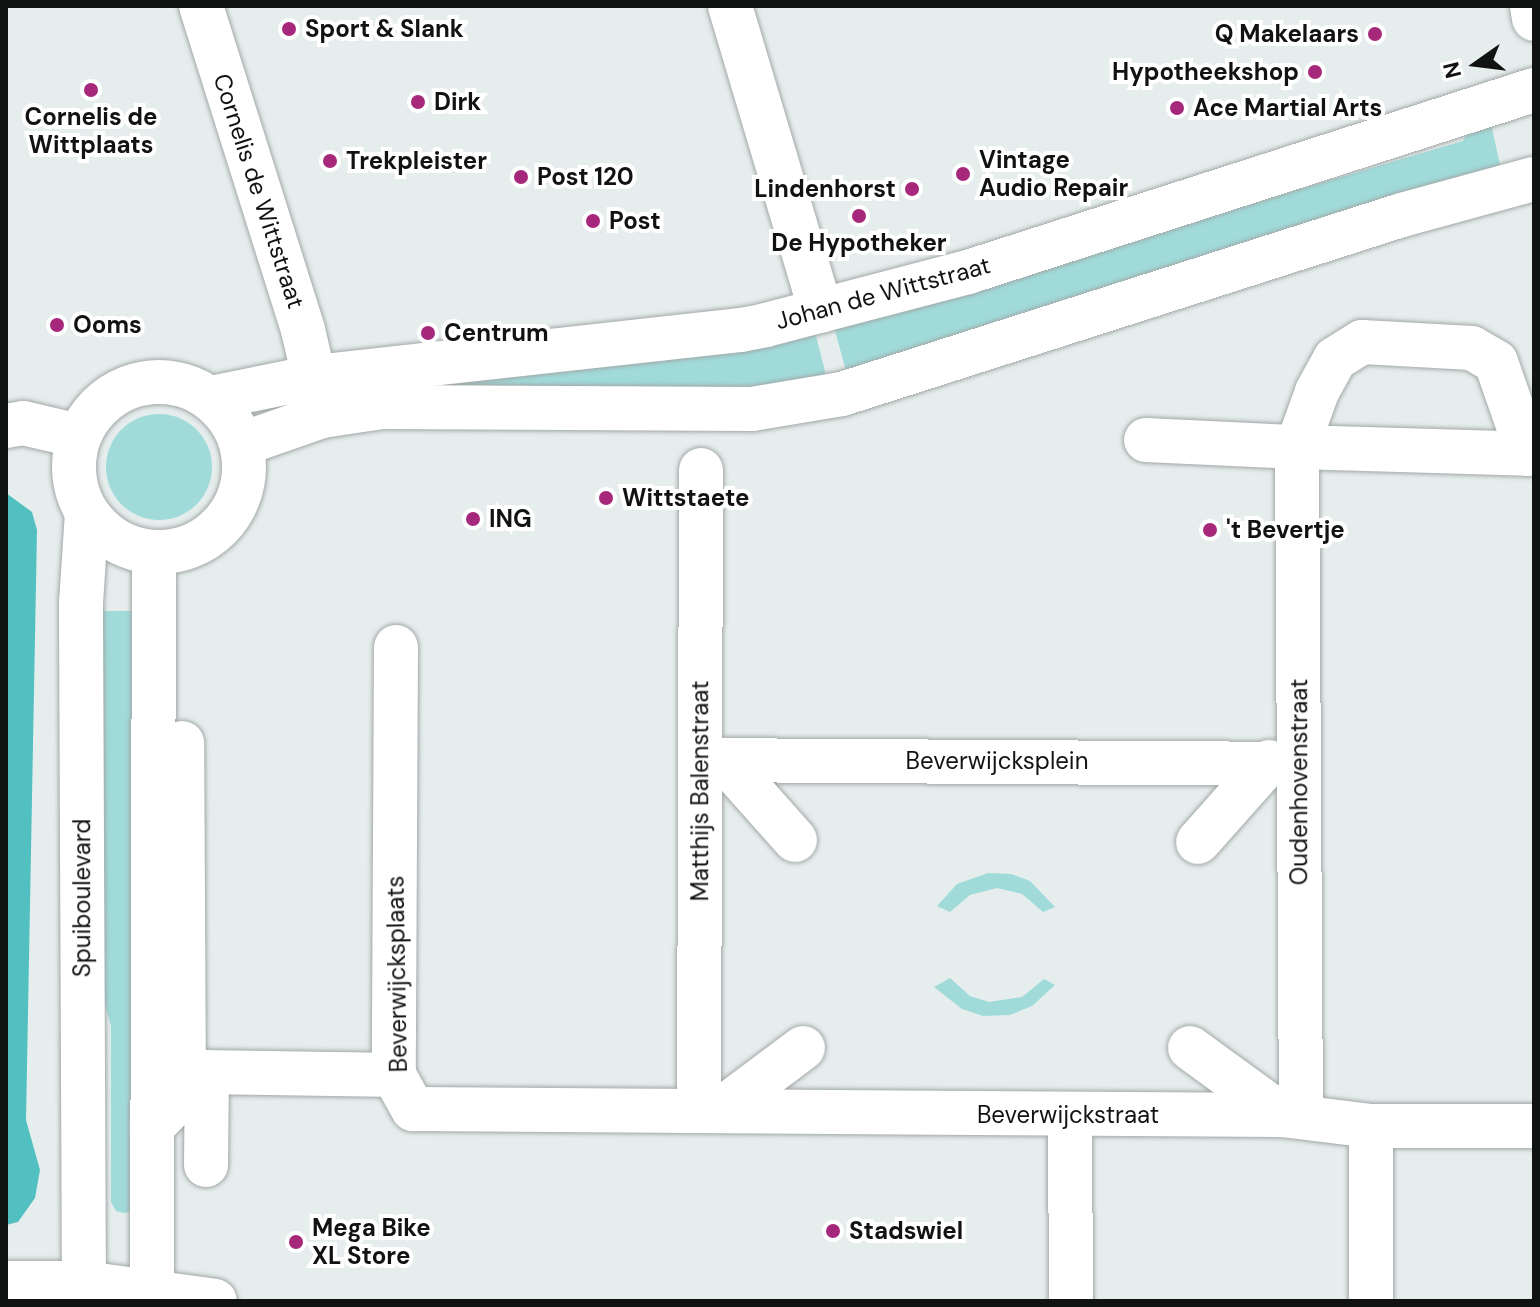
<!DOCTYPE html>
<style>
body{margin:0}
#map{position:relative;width:1540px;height:1307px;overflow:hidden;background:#e6eded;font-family:"DM Sans",sans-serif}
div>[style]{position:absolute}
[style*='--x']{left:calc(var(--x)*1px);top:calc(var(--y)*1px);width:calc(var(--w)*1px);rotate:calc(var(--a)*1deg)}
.green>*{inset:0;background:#a0dbda}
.round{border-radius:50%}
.water>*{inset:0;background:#52c0c0}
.roads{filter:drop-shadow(0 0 2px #a2a8a8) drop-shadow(0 0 2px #a2a8a8)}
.minor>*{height:44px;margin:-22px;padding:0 22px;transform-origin:22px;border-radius:22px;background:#fff}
.minor>.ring{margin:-22px;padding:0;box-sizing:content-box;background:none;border:44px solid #fff;border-radius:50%}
.dots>*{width:22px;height:22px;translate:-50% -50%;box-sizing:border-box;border:4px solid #fff;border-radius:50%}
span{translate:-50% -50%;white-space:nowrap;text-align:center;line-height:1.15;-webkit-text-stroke:8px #fff;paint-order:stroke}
.poi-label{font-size:24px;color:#111313;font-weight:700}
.left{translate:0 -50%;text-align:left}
.right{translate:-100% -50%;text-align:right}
.street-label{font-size:24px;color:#111313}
.frame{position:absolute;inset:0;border:8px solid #111313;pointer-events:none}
.north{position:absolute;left:1436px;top:24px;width:80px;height:80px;-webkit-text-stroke:6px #fff;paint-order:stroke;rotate:256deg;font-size:22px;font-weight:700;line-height:32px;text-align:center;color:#111313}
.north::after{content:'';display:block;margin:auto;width:28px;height:36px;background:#111313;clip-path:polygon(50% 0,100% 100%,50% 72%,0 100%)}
</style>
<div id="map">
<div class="green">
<i style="clip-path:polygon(1489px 115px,1503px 178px,849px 382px,834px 327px,1463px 141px,1474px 119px)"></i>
<i style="clip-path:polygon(815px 332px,829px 387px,434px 393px,427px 380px)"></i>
<i class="round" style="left:106px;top:414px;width:106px;height:106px"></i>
<i style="clip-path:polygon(93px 611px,137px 611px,134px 1211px,124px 1213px,116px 1211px,111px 1202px,111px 1026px,93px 961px)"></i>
<i style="clip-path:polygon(988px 873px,1011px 874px,1030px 881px,1055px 907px,1043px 912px,1022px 894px,997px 888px,970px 895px,950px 912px,937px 906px,957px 884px)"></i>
<i style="clip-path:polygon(950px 978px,970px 996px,989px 1002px,1022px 997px,1044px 979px,1055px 985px,1032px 1006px,1010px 1015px,983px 1016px,962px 1009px,934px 987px)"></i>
</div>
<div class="water">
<i style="clip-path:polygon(6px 493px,32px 512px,37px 530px,26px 1120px,40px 1170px,35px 1198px,18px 1222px,6px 1225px)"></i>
</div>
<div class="roads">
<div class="minor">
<i style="--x:201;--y:6;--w:340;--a:72.5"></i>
<i style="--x:303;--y:330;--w:48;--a:76.8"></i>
<i style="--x:730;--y:6;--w:318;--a:73.4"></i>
<i style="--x:1532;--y:6;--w:13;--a:81"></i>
<i class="ring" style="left:74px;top:382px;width:126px;height:126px"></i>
<i style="--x:211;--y:398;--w:105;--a:-11.5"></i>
<i style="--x:314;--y:377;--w:430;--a:-6.3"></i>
<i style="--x:741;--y:330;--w:25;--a:-11"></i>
<i style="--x:766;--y:325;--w:209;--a:-14.7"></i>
<i style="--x:968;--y:272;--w:595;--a:-17.83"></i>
<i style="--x:6;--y:426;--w:17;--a:-10"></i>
<i style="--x:23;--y:423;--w:57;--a:13.1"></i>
<i style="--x:1146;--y:440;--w:151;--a:2.7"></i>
<i style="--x:1297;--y:447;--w:231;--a:1.7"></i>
<i style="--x:1528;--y:454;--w:97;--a:-109.2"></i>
<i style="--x:1496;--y:362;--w:28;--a:-150"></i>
<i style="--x:1472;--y:348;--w:110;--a:-176.9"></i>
<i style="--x:1362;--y:342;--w:32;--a:148"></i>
<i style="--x:1335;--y:359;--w:38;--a:119"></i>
<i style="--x:1317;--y:392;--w:59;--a:110"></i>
<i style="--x:1297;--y:447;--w:670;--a:89.66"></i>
<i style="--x:242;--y:444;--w:85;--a:-19.3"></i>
<i style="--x:322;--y:416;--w:61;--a:-8.5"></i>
<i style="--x:382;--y:407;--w:370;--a:0.3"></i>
<i style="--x:752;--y:409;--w:91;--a:-9.5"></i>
<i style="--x:842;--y:394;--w:588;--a:-17.73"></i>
<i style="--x:1402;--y:215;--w:137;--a:-15.3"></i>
<i style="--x:396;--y:647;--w:428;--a:90.3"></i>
<i style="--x:394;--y:1075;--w:39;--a:61"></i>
<i style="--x:413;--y:1109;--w:869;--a:0.4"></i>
<i style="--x:1282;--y:1115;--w:90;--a:7"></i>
<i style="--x:1371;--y:1126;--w:163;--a:0"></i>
<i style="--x:700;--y:760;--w:599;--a:0.38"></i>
<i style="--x:724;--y:760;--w:107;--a:48.4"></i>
<i style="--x:1198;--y:842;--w:107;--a:-48.4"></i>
<i style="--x:1190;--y:1048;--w:114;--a:36.1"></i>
<i style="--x:699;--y:1111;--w:641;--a:-89.82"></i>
<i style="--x:719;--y:1111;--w:105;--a:-36.9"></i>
<i style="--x:1070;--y:1116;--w:185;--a:89.7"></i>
<i style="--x:1371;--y:1126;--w:175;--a:90"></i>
<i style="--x:152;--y:1127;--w:46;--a:-45.9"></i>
<i style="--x:184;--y:1094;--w:351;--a:-90.3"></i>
<i style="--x:206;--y:1165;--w:93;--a:-89.4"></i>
<i style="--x:207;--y:1072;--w:187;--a:0.9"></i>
<i style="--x:6;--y:1283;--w:78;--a:0"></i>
<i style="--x:84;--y:1283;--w:132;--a:7.8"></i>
<i style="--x:84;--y:1301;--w:698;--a:-90.25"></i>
<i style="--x:81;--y:603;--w:90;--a:-86.2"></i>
<i style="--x:152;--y:1301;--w:749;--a:-89.85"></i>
</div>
</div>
<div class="dots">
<i style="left:289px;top:29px;background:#a5287a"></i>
<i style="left:1375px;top:34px;background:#a5287a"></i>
<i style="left:1315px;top:72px;background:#a5287a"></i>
<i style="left:91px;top:90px;background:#a5287a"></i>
<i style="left:418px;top:102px;background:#a5287a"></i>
<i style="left:1177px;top:108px;background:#a5287a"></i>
<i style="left:330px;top:161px;background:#a5287a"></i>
<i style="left:963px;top:174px;background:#a5287a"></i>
<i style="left:521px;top:177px;background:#a5287a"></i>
<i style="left:912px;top:189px;background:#a5287a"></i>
<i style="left:859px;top:216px;background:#a5287a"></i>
<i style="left:593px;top:221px;background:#a5287a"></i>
<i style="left:57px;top:325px;background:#a5287a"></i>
<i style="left:428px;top:333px;background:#a5287a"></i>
<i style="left:606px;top:498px;background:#a5287a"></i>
<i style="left:473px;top:519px;background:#a5287a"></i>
<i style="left:1210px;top:530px;background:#a5287a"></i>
<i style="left:833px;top:1231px;background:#a5287a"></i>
<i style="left:296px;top:1242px;background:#a5287a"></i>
</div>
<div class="poi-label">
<span class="left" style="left:305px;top:29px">Sport &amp; Slank</span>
<span class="right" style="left:1359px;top:34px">Q Makelaars</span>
<span class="right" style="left:1299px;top:72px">Hypotheekshop</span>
<span class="left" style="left:434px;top:102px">Dirk</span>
<span class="left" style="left:1193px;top:108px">Ace Martial Arts</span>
<span style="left:91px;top:131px">Cornelis de<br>Wittplaats</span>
<span class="left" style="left:979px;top:174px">Vintage<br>Audio Repair</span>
<span class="left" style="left:346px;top:161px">Trekpleister</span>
<span class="left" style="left:537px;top:177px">Post 120</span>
<span class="right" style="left:896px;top:189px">Lindenhorst</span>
<span class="left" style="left:609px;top:221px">Post</span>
<span style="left:859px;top:243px">De Hypotheker</span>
<span class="left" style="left:73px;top:325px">Ooms</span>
<span class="left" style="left:444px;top:333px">Centrum</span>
<span class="left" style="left:622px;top:498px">Wittstaete</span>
<span class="left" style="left:489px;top:519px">ING</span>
<span class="left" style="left:1226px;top:530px">'t Bevertje</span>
<span class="left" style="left:312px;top:1242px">Mega Bike<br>XL Store</span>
<span class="left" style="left:849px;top:1231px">Stadswiel</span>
</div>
<div class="street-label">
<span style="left:259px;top:191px;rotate:72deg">Cornelis de Wittstraat</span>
<span style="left:883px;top:293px;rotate:-15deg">Johan de Wittstraat</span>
<span style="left:997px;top:761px">Beverwijcksplein</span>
<span style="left:1299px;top:782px;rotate:-90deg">Oudenhovenstraat</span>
<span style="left:700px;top:791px;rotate:-90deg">Matthijs Balenstraat</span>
<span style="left:82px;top:898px;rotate:-90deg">Spuiboulevard</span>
<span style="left:397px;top:974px;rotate:-91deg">Beverwijcksplaats</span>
<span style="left:1068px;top:1115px">Beverwijckstraat</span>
</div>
<div class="frame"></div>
<div class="north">N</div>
</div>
